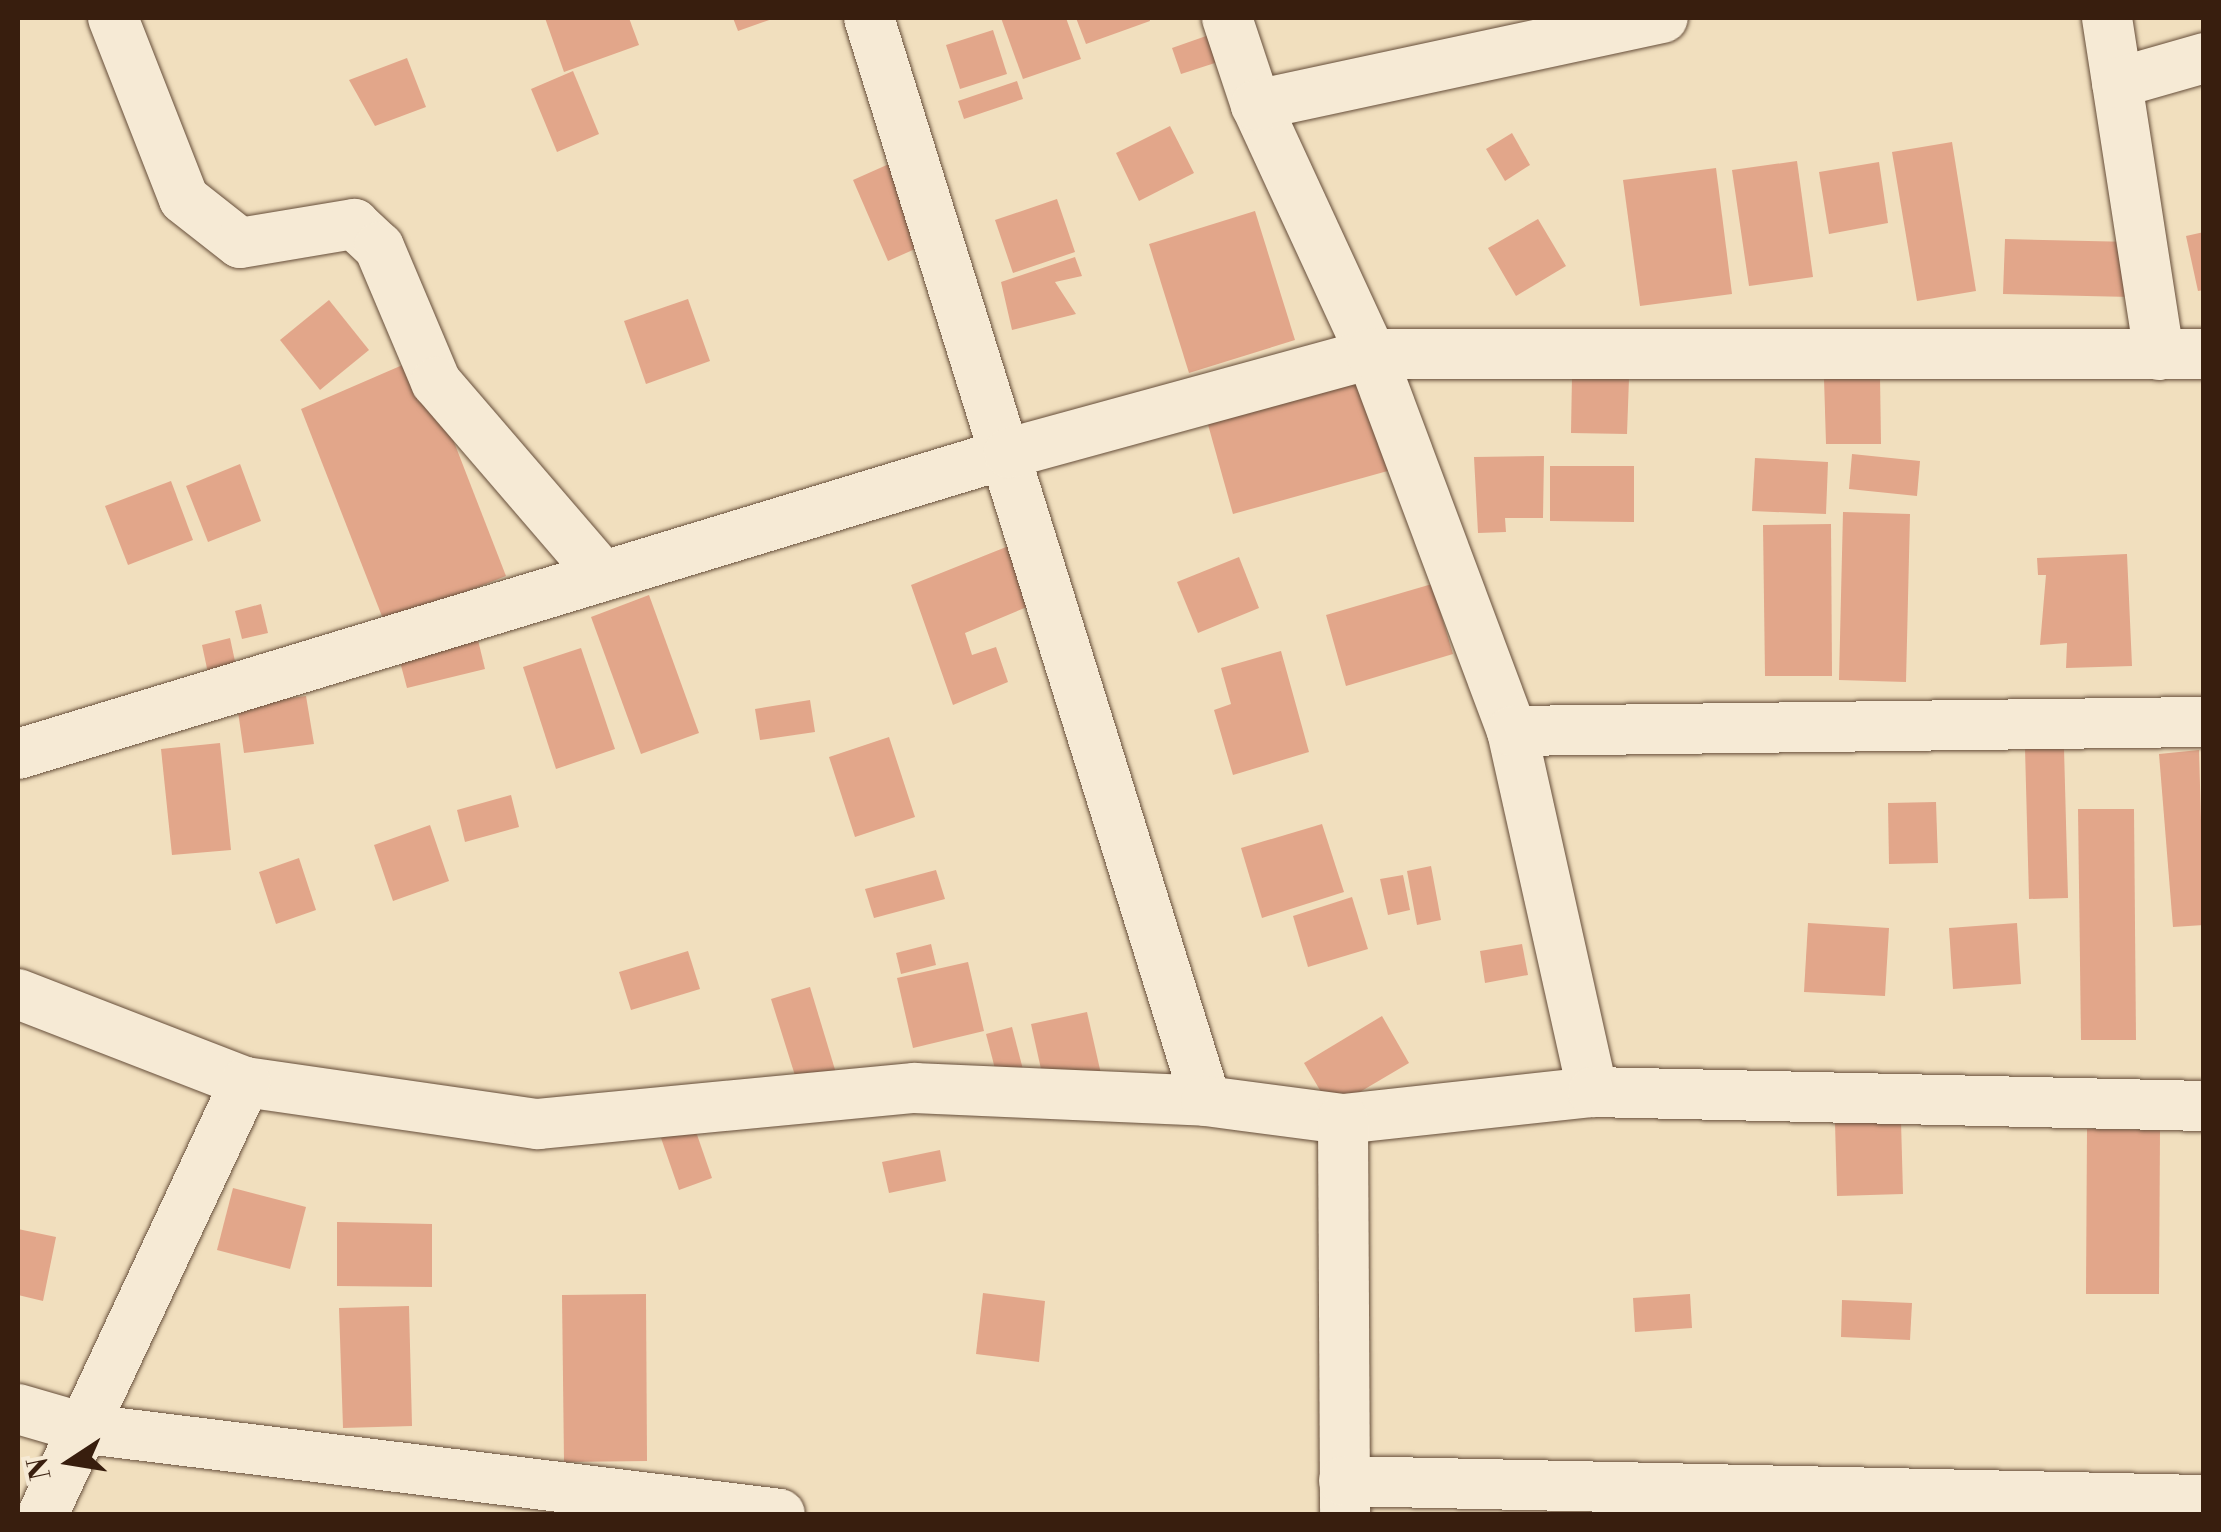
<!DOCTYPE html>
<style>
body{margin:0}
#map{position:relative;width:2221px;height:1532px;overflow:hidden;background:#f1dfbe;font-family:"Libre Bodoni",serif}
div>[style]{position:absolute}
[style*='--x']{left:calc(var(--x)*1px);top:calc(var(--y)*1px);width:calc(var(--w)*1px);rotate:calc(var(--a)*1deg)}
.building>*{inset:0;background:#e2a68a}
.roads{filter:drop-shadow(0 0 2px #664e3a) drop-shadow(0 0 2px #664e3a)}
.street>*{height:50px;margin:-25px;padding:0 25px;transform-origin:25px;border-radius:25px;background:#f6ead5}
span{translate:-50% -50%;white-space:nowrap;text-align:center;line-height:1.15;-webkit-text-stroke:8px #f6ead5;paint-order:stroke}
.frame{position:absolute;inset:0;border:20px solid #381e0e;pointer-events:none}
.north{position:absolute;left:20px;top:1412px;width:100px;height:100px;-webkit-text-stroke:8px #f6ead5;paint-order:stroke;rotate:258deg;font-size:28px;font-weight:700;line-height:40px;text-align:center;color:#381e0e}
.north::after{content:'';display:block;margin:auto;width:35px;height:45px;background:#381e0e;clip-path:polygon(50% 0,100% 100%,50% 72%,0 100%)}
</style>
<div id="map">
<div class="building">
<i style="clip-path:polygon(545px 18px,629px 18px,639px 45px,564px 72px)"></i>
<i style="clip-path:polygon(733px 18px,775px 18px,738px 31px)"></i>
<i style="clip-path:polygon(1001px 18px,1066px 18px,1081px 59px,1023px 79px)"></i>
<i style="clip-path:polygon(1076px 18px,1149px 18px,1150px 21px,1086px 44px)"></i>
<i style="clip-path:polygon(993px 30px,1007px 74px,960px 89px,946px 45px)"></i>
<i style="clip-path:polygon(1209px 35px,1218px 62px,1181px 74px,1172px 48px)"></i>
<i style="clip-path:polygon(407px 58px,426px 107px,375px 126px,349px 80px)"></i>
<i style="clip-path:polygon(573px 71px,599px 134px,557px 152px,531px 89px)"></i>
<i style="clip-path:polygon(1017px 81px,1023px 99px,964px 119px,958px 101px)"></i>
<i style="clip-path:polygon(1170px 126px,1194px 173px,1139px 201px,1116px 153px)"></i>
<i style="clip-path:polygon(1512px 133px,1530px 165px,1505px 181px,1486px 149px)"></i>
<i style="clip-path:polygon(1952px 142px,1976px 291px,1917px 301px,1892px 152px)"></i>
<i style="clip-path:polygon(898px 160px,933px 241px,888px 261px,853px 180px)"></i>
<i style="clip-path:polygon(1797px 161px,1813px 277px,1749px 286px,1732px 170px)"></i>
<i style="clip-path:polygon(1879px 162px,1888px 223px,1829px 234px,1819px 172px)"></i>
<i style="clip-path:polygon(1716px 168px,1732px 294px,1640px 306px,1623px 180px)"></i>
<i style="clip-path:polygon(1057px 199px,1075px 252px,1013px 273px,995px 220px)"></i>
<i style="clip-path:polygon(1255px 211px,1295px 340px,1189px 373px,1149px 244px)"></i>
<i style="clip-path:polygon(1538px 219px,1566px 266px,1516px 296px,1488px 248px)"></i>
<i style="clip-path:polygon(2204px 232px,2204px 290px,2198px 291px,2186px 236px)"></i>
<i style="clip-path:polygon(2005px 239px,2133px 242px,2131px 297px,2003px 294px)"></i>
<i style="clip-path:polygon(1075px 257px,1082px 276px,1055px 282px,1076px 314px,1012px 330px,1001px 282px)"></i>
<i style="clip-path:polygon(688px 299px,710px 361px,646px 384px,624px 321px)"></i>
<i style="clip-path:polygon(329px 300px,369px 350px,320px 390px,280px 340px)"></i>
<i style="clip-path:polygon(421px 357px,506px 576px,385px 624px,301px 409px)"></i>
<i style="clip-path:polygon(1572px 376px,1629px 378px,1627px 434px,1571px 433px)"></i>
<i style="clip-path:polygon(1880px 377px,1881px 444px,1826px 444px,1824px 378px)"></i>
<i style="clip-path:polygon(1373px 379px,1402px 467px,1233px 514px,1207px 421px)"></i>
<i style="clip-path:polygon(1852px 454px,1920px 461px,1917px 496px,1849px 489px)"></i>
<i style="clip-path:polygon(1544px 456px,1543px 518px,1505px 518px,1506px 532px,1478px 533px,1474px 457px)"></i>
<i style="clip-path:polygon(1755px 458px,1828px 462px,1826px 514px,1752px 511px)"></i>
<i style="clip-path:polygon(240px 464px,261px 521px,208px 542px,186px 486px)"></i>
<i style="clip-path:polygon(1550px 466px,1634px 466px,1634px 522px,1550px 521px)"></i>
<i style="clip-path:polygon(171px 481px,193px 540px,128px 565px,105px 506px)"></i>
<i style="clip-path:polygon(1843px 512px,1910px 514px,1906px 682px,1839px 680px)"></i>
<i style="clip-path:polygon(1831px 524px,1832px 676px,1765px 676px,1763px 525px)"></i>
<i style="clip-path:polygon(1021px 541px,1046px 599px,965px 633px,972px 655px,996px 647px,1008px 682px,953px 705px,911px 585px)"></i>
<i style="clip-path:polygon(2127px 554px,2132px 666px,2066px 668px,2067px 643px,2040px 645px,2046px 575px,2038px 575px,2037px 558px)"></i>
<i style="clip-path:polygon(1239px 557px,1259px 608px,1198px 633px,1177px 582px)"></i>
<i style="clip-path:polygon(1432px 584px,1453px 654px,1346px 686px,1326px 615px)"></i>
<i style="clip-path:polygon(649px 595px,699px 733px,641px 754px,591px 617px)"></i>
<i style="clip-path:polygon(261px 604px,268px 633px,242px 639px,235px 611px)"></i>
<i style="clip-path:polygon(230px 638px,236px 666px,208px 673px,202px 645px)"></i>
<i style="clip-path:polygon(478px 640px,485px 669px,407px 688px,399px 658px)"></i>
<i style="clip-path:polygon(581px 648px,615px 749px,556px 769px,523px 667px)"></i>
<i style="clip-path:polygon(1281px 651px,1309px 752px,1233px 775px,1214px 710px,1231px 704px,1221px 668px)"></i>
<i style="clip-path:polygon(306px 696px,314px 744px,244px 753px,237px 705px)"></i>
<i style="clip-path:polygon(810px 700px,815px 732px,760px 740px,755px 709px)"></i>
<i style="clip-path:polygon(889px 737px,915px 817px,855px 837px,829px 757px)"></i>
<i style="clip-path:polygon(220px 743px,231px 850px,172px 855px,161px 749px)"></i>
<i style="clip-path:polygon(2025px 748px,2064px 748px,2068px 898px,2029px 899px)"></i>
<i style="clip-path:polygon(2199px 750px,2204px 925px,2173px 927px,2159px 754px)"></i>
<i style="clip-path:polygon(511px 795px,519px 827px,465px 842px,457px 810px)"></i>
<i style="clip-path:polygon(1936px 802px,1938px 863px,1889px 864px,1888px 803px)"></i>
<i style="clip-path:polygon(2078px 809px,2134px 809px,2136px 1040px,2081px 1040px)"></i>
<i style="clip-path:polygon(1322px 824px,1344px 892px,1262px 918px,1241px 848px)"></i>
<i style="clip-path:polygon(430px 825px,449px 881px,393px 901px,374px 845px)"></i>
<i style="clip-path:polygon(299px 858px,316px 910px,276px 924px,259px 872px)"></i>
<i style="clip-path:polygon(1431px 866px,1441px 920px,1417px 925px,1407px 871px)"></i>
<i style="clip-path:polygon(936px 870px,945px 899px,874px 918px,865px 889px)"></i>
<i style="clip-path:polygon(1403px 875px,1410px 910px,1388px 915px,1380px 879px)"></i>
<i style="clip-path:polygon(1352px 897px,1368px 949px,1308px 967px,1293px 916px)"></i>
<i style="clip-path:polygon(1808px 923px,1889px 928px,1885px 996px,1804px 992px)"></i>
<i style="clip-path:polygon(2017px 923px,2021px 984px,1953px 989px,1949px 928px)"></i>
<i style="clip-path:polygon(931px 944px,936px 965px,901px 974px,896px 953px)"></i>
<i style="clip-path:polygon(1522px 944px,1528px 975px,1485px 983px,1480px 951px)"></i>
<i style="clip-path:polygon(688px 951px,700px 989px,631px 1010px,619px 972px)"></i>
<i style="clip-path:polygon(968px 962px,984px 1031px,913px 1048px,897px 978px)"></i>
<i style="clip-path:polygon(810px 987px,836px 1073px,798px 1085px,771px 999px)"></i>
<i style="clip-path:polygon(1087px 1012px,1101px 1074px,1045px 1087px,1031px 1024px)"></i>
<i style="clip-path:polygon(1382px 1016px,1409px 1063px,1331px 1109px,1304px 1063px)"></i>
<i style="clip-path:polygon(1012px 1027px,1026px 1081px,1000px 1088px,986px 1034px)"></i>
<i style="clip-path:polygon(1901px 1121px,1903px 1194px,1837px 1196px,1835px 1123px)"></i>
<i style="clip-path:polygon(694px 1126px,712px 1178px,679px 1190px,661px 1138px)"></i>
<i style="clip-path:polygon(2087px 1129px,2160px 1130px,2159px 1294px,2086px 1294px)"></i>
<i style="clip-path:polygon(940px 1150px,946px 1181px,889px 1193px,882px 1162px)"></i>
<i style="clip-path:polygon(233px 1188px,306px 1207px,290px 1269px,217px 1250px)"></i>
<i style="clip-path:polygon(337px 1222px,432px 1224px,432px 1287px,337px 1286px)"></i>
<i style="clip-path:polygon(18px 1229px,56px 1237px,43px 1301px,18px 1295px)"></i>
<i style="clip-path:polygon(983px 1293px,1045px 1301px,1039px 1362px,976px 1354px)"></i>
<i style="clip-path:polygon(646px 1294px,647px 1461px,564px 1462px,562px 1295px)"></i>
<i style="clip-path:polygon(1690px 1294px,1692px 1328px,1635px 1332px,1633px 1298px)"></i>
<i style="clip-path:polygon(1842px 1300px,1912px 1303px,1910px 1340px,1841px 1337px)"></i>
<i style="clip-path:polygon(409px 1306px,412px 1426px,343px 1428px,339px 1308px)"></i>
</div>
<div class="roads">
<div class="street">
<i style="--x:113;--y:18;--w:194;--a:68.6"></i>
<i style="--x:184;--y:199;--w:71;--a:38.2"></i>
<i style="--x:240;--y:243;--w:116;--a:-9.5"></i>
<i style="--x:354;--y:224;--w:34;--a:43"></i>
<i style="--x:379;--y:247;--w:147;--a:67.1"></i>
<i style="--x:436;--y:382;--w:256;--a:49.3"></i>
<i style="--x:869;--y:18;--w:1134;--a:72.72"></i>
<i style="--x:1227;--y:18;--w:92;--a:71.6"></i>
<i style="--x:1256;--y:105;--w:274;--a:65.2"></i>
<i style="--x:1371;--y:354;--w:403;--a:69.5"></i>
<i style="--x:1512;--y:731;--w:370;--a:77.4"></i>
<i style="--x:2107;--y:18;--w:341;--a:81.2"></i>
<i style="--x:2117;--y:83;--w:91;--a:-16"></i>
<i style="--x:1256;--y:105;--w:416;--a:-12.1"></i>
<i style="--x:1512;--y:731;--w:692;--a:-0.75"></i>
<i style="--x:18;--y:754;--w:1036;--a:-16.9"></i>
<i style="--x:1009;--y:453;--w:375;--a:-15.3"></i>
<i style="--x:1371;--y:354;--w:833;--a:0"></i>
<i style="--x:18;--y:994;--w:243;--a:21.2"></i>
<i style="--x:245;--y:1082;--w:296;--a:8.2"></i>
<i style="--x:538;--y:1124;--w:378;--a:-5.5"></i>
<i style="--x:914;--y:1088;--w:292;--a:2.5"></i>
<i style="--x:1206;--y:1101;--w:138;--a:7.5"></i>
<i style="--x:1343;--y:1119;--w:251;--a:-6.2"></i>
<i style="--x:1593;--y:1092;--w:611;--a:1.31"></i>
<i style="--x:1343;--y:1119;--w:395;--a:89.7"></i>
<i style="--x:18;--y:1409;--w:72;--a:16.2"></i>
<i style="--x:87;--y:1429;--w:698;--a:6.99"></i>
<i style="--x:1344;--y:1481;--w:860;--a:1.27"></i>
<i style="--x:43;--y:1514;--w:477;--a:-64.9"></i>
</div>
</div>
<div class="frame"></div>
<div class="north">N</div>
</div>
